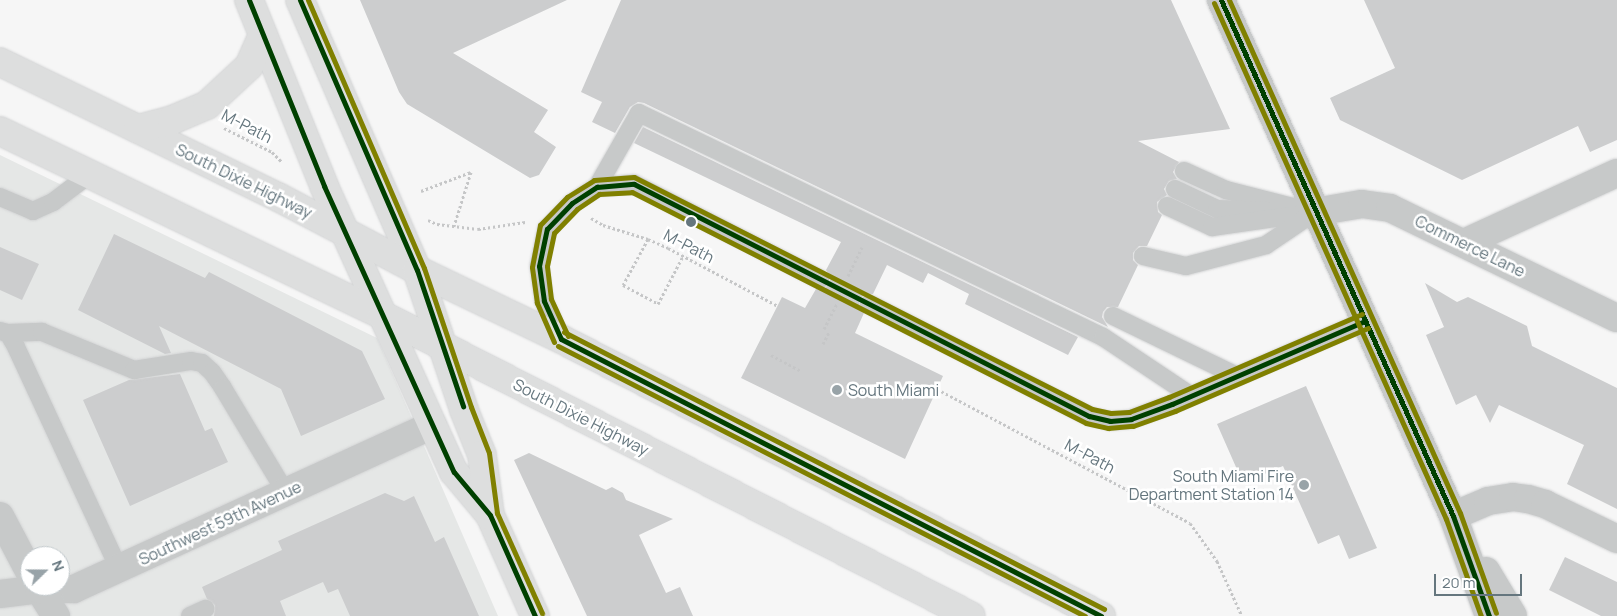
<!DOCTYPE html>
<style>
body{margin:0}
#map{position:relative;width:1617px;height:616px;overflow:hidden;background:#f6f6f6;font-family:Manrope,sans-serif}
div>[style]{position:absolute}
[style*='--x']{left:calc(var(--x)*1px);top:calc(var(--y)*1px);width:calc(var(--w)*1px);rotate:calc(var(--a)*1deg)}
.built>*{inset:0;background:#e5e7e6}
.building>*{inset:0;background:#cccdce}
.path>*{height:3px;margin-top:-1.5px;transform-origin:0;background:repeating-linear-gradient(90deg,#c5c6c7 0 2.5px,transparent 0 5px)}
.roads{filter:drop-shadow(0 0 1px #d2d3d4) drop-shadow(0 0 1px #d2d3d4)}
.service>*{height:18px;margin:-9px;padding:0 9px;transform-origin:9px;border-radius:9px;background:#c7c9c9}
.minor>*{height:28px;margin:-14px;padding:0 14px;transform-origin:14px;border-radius:14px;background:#c7c9c9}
.tertiary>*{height:28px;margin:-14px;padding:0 14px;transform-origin:14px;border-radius:14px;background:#c7c9c9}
.secondary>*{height:28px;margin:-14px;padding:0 14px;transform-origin:14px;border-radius:14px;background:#dddede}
.trunk>*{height:28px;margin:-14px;padding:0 14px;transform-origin:14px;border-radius:14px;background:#dddede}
.bus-1>*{height:5px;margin:-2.5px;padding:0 2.5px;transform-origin:2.5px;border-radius:2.5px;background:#004000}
.bus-2>*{height:5px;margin:-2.5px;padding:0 2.5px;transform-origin:2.5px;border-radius:2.5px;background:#808000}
.bus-3>*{height:5px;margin:-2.5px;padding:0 2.5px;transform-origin:2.5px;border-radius:2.5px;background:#808000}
.dots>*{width:14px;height:14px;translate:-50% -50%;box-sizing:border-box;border:2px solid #fff;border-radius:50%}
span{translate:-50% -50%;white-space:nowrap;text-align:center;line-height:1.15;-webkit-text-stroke:5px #fff;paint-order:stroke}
.street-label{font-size:16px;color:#65767e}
.poi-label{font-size:16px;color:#65767e}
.left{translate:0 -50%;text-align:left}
.right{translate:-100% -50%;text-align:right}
.north{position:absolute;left:20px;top:546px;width:50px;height:50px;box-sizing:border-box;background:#fff;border:1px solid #c1c8cb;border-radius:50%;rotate:68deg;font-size:14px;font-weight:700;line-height:20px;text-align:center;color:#65767e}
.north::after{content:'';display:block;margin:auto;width:18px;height:22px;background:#98a3a8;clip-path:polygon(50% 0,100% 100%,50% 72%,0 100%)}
.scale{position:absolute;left:1434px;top:574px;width:88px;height:22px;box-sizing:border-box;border:2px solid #65767e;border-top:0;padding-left:6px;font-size:15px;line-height:18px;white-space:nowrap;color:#65767e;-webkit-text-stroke:4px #fff;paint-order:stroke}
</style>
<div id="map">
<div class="built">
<i style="clip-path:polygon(evenodd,0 155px,377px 338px,498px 616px,0 616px,0 155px,30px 556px,60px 556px,60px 586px,30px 586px,30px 556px)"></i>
</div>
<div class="building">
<i style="clip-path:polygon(360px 0,567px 0,453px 53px,548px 110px,534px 132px,556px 147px,539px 175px,530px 178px,407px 104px,399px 92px)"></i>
<i style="clip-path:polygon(621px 0,1171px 0,1230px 129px,1138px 141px,1179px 162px,1173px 172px,1177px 179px,1169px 181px,1164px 189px,1167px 195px,1157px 202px,1158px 212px,1162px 215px,1147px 246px,1139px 246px,1133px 253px,1133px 260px,1138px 265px,1118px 307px,1107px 307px,1103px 312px,1102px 317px,1108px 327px,644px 103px,638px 102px,630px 107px,615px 133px,592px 122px,602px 102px,581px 92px)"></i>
<i style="clip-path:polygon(1364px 0,1617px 0,1617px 140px,1590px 152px,1578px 126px,1462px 180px,1340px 120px,1330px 98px,1395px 68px)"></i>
<i style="clip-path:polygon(643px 127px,1078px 337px,1068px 355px,965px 304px,969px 294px,928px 273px,923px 283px,887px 265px,873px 294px,864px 295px,859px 300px,860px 309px,864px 313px,855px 333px,943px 376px,905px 459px,741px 378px,782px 297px,805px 308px,816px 289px,825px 288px,829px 284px,831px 278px,826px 270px,841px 242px,634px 143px)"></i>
<i style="clip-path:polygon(114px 234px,205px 278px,209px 272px,362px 351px,385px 399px,301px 436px,281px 389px,159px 326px,171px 353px,165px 354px,78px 310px)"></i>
<i style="clip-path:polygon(0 247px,39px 264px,22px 300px,0 290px)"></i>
<i style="clip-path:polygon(1425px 283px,1457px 302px,1468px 297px,1527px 326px,1532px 346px,1617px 388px,1617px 509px,1567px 484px,1584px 445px,1499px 405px,1490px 423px,1476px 395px,1456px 405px,1426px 335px,1444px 327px)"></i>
<i style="clip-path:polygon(180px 374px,205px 431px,212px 428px,228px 462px,130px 506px,83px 400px,129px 380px)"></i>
<i style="clip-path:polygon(1306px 386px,1377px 548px,1349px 559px,1339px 535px,1318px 544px,1283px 466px,1243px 483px,1217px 424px)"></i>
<i style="clip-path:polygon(529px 453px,606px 490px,612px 487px,623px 493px,626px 500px,673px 519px,639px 535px,666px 593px,680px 587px,693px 616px,587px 616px,514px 460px)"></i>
<i style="clip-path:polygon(385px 493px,404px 501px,414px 496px,435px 542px,444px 537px,479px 616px,350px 616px,338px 589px,328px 593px,323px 582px,280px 601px,286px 616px,214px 616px,215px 605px,207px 599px,202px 587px,282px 550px,278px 541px)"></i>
<i style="clip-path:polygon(1565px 557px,1617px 582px,1617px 616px,1601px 616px,1549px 590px)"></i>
</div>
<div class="path">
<i style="--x:224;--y:128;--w:54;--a:26.6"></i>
<i style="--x:272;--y:152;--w:14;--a:45"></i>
<i style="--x:421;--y:191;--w:53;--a:-20.8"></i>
<i style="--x:471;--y:172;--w:57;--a:107.5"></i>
<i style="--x:591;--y:218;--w:14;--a:30"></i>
<i style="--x:603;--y:225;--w:47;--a:17.3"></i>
<i style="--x:648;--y:239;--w:22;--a:24"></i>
<i style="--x:668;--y:248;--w:124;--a:27.8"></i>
<i style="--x:428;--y:220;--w:10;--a:24"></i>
<i style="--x:437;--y:224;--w:41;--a:7"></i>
<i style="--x:478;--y:229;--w:48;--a:-8.5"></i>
<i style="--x:648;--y:239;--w:52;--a:118.5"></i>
<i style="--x:623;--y:285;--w:40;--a:28"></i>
<i style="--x:658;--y:304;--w:54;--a:-62.5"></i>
<i style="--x:848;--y:276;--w:32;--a:-64"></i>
<i style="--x:824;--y:329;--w:28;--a:-63"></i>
<i style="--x:823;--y:344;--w:13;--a:-63"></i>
<i style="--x:771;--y:355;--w:34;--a:28"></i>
<i style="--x:937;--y:389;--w:286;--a:27.9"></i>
<i style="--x:1190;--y:523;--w:47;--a:54.6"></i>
<i style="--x:1217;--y:561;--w:60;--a:65.6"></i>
</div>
<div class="roads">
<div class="service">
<i style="--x:1184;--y:171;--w:46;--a:24.3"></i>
<i style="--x:1226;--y:190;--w:81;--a:14.2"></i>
<i style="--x:597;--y:187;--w:37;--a:-5"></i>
<i style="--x:634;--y:184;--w:209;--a:27.1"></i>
<i style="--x:1175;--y:189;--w:47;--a:25.5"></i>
<i style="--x:1217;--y:209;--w:50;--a:2.3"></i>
<i style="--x:0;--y:197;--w:36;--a:23"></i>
<i style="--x:33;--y:211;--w:22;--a:-24"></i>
<i style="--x:53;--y:202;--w:46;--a:-37.1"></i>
<i style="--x:1167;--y:206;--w:50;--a:25"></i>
<i style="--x:1212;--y:227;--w:99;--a:-8.1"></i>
<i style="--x:1143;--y:256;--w:44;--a:13.1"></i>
<i style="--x:1186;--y:266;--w:83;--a:-14.7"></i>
<i style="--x:1266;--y:245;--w:59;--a:-34"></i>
<i style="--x:869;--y:304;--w:247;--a:27"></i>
<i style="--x:1089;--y:416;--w:22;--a:13"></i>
<i style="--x:1110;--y:421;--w:21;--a:-5"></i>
<i style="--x:1131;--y:419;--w:44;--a:-20.1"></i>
<i style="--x:1172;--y:404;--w:210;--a:-23.3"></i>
<i style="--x:1113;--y:316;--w:138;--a:25.8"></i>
<i style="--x:0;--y:331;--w:8;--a:14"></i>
<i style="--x:8;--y:333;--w:16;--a:60"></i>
<i style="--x:16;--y:347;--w:245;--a:65.1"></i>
<i style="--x:8;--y:333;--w:34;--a:-2"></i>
<i style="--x:42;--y:332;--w:100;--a:22.4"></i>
<i style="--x:134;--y:370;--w:58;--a:-9"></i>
<i style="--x:191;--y:361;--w:11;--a:10"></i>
<i style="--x:202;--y:363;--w:13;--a:42"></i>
<i style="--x:212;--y:372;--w:19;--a:55"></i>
<i style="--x:223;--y:388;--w:122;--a:59"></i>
<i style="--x:561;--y:339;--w:42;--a:-114.1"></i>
<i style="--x:544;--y:301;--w:35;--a:-98"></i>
<i style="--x:539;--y:266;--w:38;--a:-78"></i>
<i style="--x:547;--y:229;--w:36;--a:-46"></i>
<i style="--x:572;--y:203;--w:30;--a:-33"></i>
<i style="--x:597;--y:187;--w:85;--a:-60.4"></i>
<i style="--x:639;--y:113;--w:515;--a:25.77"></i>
<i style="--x:1103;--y:337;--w:105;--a:33.7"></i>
<i style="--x:190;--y:616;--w:17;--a:-25"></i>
</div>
<div class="minor">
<i style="--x:1315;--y:212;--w:48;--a:-9.7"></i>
<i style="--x:1362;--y:204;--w:28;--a:8"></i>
<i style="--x:1390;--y:208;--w:252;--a:25.9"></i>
<i style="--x:1464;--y:243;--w:168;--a:-24.6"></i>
<i style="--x:0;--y:516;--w:64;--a:62.2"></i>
<i style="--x:1453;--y:516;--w:38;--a:-23"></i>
<i style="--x:1488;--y:501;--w:25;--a:-9"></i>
<i style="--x:1513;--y:497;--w:15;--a:8"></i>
<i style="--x:1528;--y:499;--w:18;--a:16"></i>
<i style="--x:1545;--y:504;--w:80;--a:25.9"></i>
<i style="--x:37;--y:586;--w:36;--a:58"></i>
<i style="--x:0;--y:594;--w:39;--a:-7"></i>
<i style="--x:39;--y:589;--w:35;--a:0"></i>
<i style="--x:74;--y:589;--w:394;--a:-24.6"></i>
</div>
<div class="tertiary">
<i style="--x:1221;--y:0;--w:566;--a:65.79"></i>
<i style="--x:1453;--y:516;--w:106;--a:70.2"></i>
<i style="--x:1486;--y:571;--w:52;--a:59"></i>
</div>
<div class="secondary">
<i style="--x:249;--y:0;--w:201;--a:68"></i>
<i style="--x:324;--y:186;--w:314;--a:65.6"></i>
<i style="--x:454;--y:472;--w:56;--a:50.1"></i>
<i style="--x:490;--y:515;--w:111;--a:66"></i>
<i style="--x:300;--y:0;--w:294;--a:66.6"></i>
<i style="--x:417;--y:270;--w:148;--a:71.4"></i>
<i style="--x:464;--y:410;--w:48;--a:68.2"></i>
<i style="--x:482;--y:455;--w:61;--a:82.4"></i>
</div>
<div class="trunk">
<i style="--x:0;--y:62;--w:311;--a:25.9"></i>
<i style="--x:280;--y:198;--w:155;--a:27.7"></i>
<i style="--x:417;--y:270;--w:160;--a:25.6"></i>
<i style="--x:561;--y:339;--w:607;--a:27.16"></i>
<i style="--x:138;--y:129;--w:35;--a:-15"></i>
<i style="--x:172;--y:120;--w:38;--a:-23"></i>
<i style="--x:207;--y:105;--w:57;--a:-42.9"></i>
<i style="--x:249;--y:66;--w:34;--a:-66"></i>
<i style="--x:0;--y:131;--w:424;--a:25.7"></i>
<i style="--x:382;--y:315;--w:661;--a:27.07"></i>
</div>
</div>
<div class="bus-1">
<i style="--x:249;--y:0;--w:201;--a:68"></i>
<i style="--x:324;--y:186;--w:314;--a:65.6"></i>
<i style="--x:454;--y:472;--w:56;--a:50.1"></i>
<i style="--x:490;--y:515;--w:111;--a:66"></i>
<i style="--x:300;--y:0;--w:294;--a:66.6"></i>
<i style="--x:417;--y:270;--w:144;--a:71.3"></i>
<i style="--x:1221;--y:0;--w:566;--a:65.79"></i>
<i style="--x:1453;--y:516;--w:106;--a:70.2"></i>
<i style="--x:561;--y:339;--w:42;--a:-114.1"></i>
<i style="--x:544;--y:301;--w:35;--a:-98"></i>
<i style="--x:539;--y:266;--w:38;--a:-78"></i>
<i style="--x:547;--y:229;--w:36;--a:-46"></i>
<i style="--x:572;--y:203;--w:30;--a:-33"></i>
<i style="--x:597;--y:187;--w:37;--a:-5"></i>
<i style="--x:634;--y:184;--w:511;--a:27.02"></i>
<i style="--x:1089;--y:416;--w:22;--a:13"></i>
<i style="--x:1110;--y:421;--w:21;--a:-5"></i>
<i style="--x:1131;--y:419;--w:44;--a:-20.1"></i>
<i style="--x:1172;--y:404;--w:210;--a:-23.3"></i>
<i style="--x:561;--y:339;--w:607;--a:27.16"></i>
</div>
<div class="bus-2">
<i style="--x:1214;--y:3;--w:566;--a:65.79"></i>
<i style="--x:1446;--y:519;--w:103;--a:70.2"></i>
<i style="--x:568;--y:336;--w:41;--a:-114.7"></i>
<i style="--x:551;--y:299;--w:33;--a:-97"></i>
<i style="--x:547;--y:266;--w:34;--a:-78"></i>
<i style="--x:554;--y:233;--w:33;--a:-46"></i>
<i style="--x:577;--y:209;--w:27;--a:-34"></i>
<i style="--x:599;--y:194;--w:33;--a:-3"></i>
<i style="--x:632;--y:192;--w:509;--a:26.97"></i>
<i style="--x:1086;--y:423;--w:23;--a:13"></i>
<i style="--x:1108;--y:428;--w:25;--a:-5"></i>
<i style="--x:1133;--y:426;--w:45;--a:-19.7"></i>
<i style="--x:1175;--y:411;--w:210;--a:-23.3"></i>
<i style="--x:558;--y:346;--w:592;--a:27.13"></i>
</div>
<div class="bus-3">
<i style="--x:308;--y:0;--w:292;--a:66.6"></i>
<i style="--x:424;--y:268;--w:147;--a:71.3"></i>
<i style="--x:471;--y:407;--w:49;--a:68.6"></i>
<i style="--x:489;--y:453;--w:61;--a:82.4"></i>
<i style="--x:497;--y:513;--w:110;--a:65.8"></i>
<i style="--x:1229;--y:0;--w:563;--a:65.76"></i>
<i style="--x:1460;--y:513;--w:106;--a:70.2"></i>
<i style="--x:564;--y:332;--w:607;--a:27.16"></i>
<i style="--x:554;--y:342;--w:43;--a:-113.6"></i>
<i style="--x:537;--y:303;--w:36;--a:-98"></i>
<i style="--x:532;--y:267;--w:43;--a:-79.2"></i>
<i style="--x:540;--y:225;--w:39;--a:-46"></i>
<i style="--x:567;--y:197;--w:32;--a:-32"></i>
<i style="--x:594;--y:180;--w:40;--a:-4.3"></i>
<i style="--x:634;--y:177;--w:513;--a:26.86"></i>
<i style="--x:1092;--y:409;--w:19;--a:12"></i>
<i style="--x:1111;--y:413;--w:18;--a:-3"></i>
<i style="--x:1129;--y:412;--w:43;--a:-20.6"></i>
<i style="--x:1169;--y:397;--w:210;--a:-23.3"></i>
</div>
<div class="dots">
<i style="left:691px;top:222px;background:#65767e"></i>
<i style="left:837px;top:390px;background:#98a3a8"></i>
<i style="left:1304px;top:485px;background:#98a3a8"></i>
</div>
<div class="street-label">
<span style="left:247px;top:126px;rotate:27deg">M-Path</span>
<span style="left:244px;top:181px;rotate:26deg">South Dixie Highway</span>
<span style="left:689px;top:246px;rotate:27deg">M-Path</span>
<span style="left:1470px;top:246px;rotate:26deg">Commerce Lane</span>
<span style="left:581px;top:417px;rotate:27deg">South Dixie Highway</span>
<span style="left:1090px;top:456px;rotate:28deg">M-Path</span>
<span style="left:220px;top:523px;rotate:-25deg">Southwest 59th Avenue</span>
</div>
<div class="poi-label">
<span class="left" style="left:848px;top:390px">South Miami</span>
<span class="right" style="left:1294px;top:485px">South Miami Fire<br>Department Station 14</span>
</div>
<div class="north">N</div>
<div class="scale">20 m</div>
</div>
